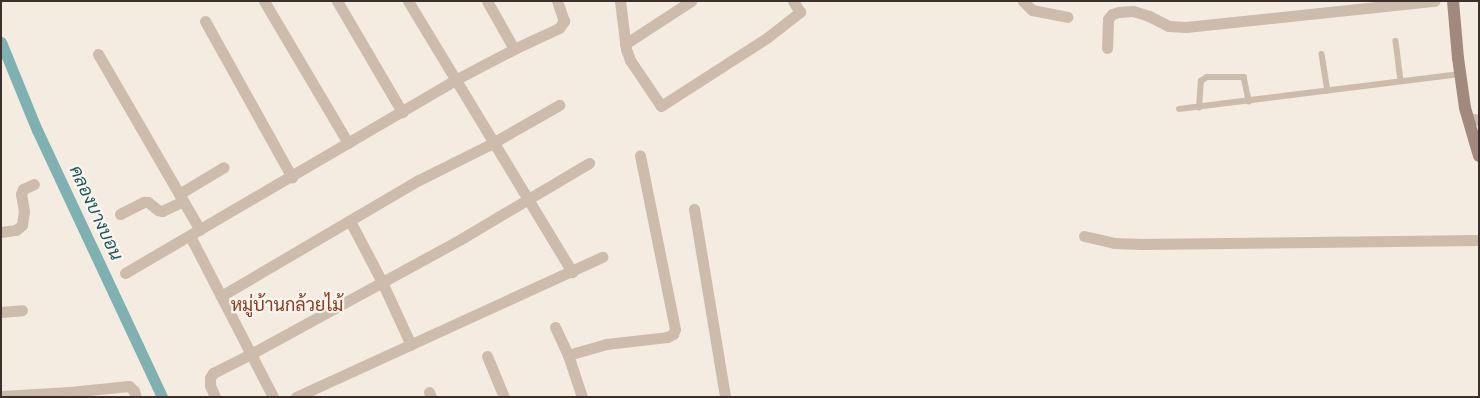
<!DOCTYPE html>
<meta charset="utf-8">
<style>
body{margin:0}
#map{position:relative;width:1480px;height:398px;overflow:hidden;background:#f4ebe1;font-family:Rubik,Sarabun,sans-serif}
div>[style]{position:absolute}
[style*='--x']{left:calc(var(--x)*1px);top:calc(var(--y)*1px);width:calc(var(--w)*1px);rotate:calc(var(--a)*1deg)}
.canal>*{height:11px;margin:-5.5px;padding:0 5.5px;transform-origin:5.5px;border-radius:5.5px;background:#7fb0b2}
.lane>*{height:5.5px;margin:-2.75px;padding:0 2.75px;transform-origin:2.75px;border-radius:2.75px;background:#cdbbac}
.street>*{height:11px;margin:-5.5px;padding:0 5.5px;transform-origin:5.5px;border-radius:5.5px;background:#cdbbac}
.secondary>*{height:12px;margin:-6px;padding:0 6px;transform-origin:6px;border-radius:6px;background:#a18a7d}
span{translate:-50% -50%;white-space:nowrap;text-align:center;line-height:1.15;-webkit-text-stroke:4.5px #fbf5ee;paint-order:stroke}
.water-label{font-size:18px;color:#1f5a5e;font-style:italic}
.neighbourhood-label{font-size:18px;color:#8c3b22}
.frame{position:absolute;inset:0;border:2px solid #3b302b;pointer-events:none}
</style>
<div id="map">
<div class="canal">
<i style="--x:1;--y:42;--w:95;--a:67.8"></i>
<i style="--x:37;--y:130;--w:295;--a:64.9"></i>
</div>
<div class="lane">
<i style="--x:1396;--y:41;--w:40;--a:82.9"></i>
<i style="--x:1322;--y:54;--w:37;--a:81"></i>
<i style="--x:1199;--y:108;--w:27;--a:-86"></i>
<i style="--x:1201;--y:81;--w:7;--a:-34"></i>
<i style="--x:1207;--y:77;--w:37;--a:0"></i>
<i style="--x:1244;--y:77;--w:25;--a:78"></i>
<i style="--x:1179;--y:109;--w:283;--a:-7.1"></i>
</div>
<div class="street">
<i style="--x:264;--y:1;--w:165;--a:59.4"></i>
<i style="--x:337;--y:1;--w:129;--a:59.6"></i>
<i style="--x:408;--y:1;--w:317;--a:58.8"></i>
<i style="--x:487;--y:1;--w:55;--a:60.6"></i>
<i style="--x:620;--y:1;--w:48;--a:82.9"></i>
<i style="--x:626;--y:49;--w:12;--a:70"></i>
<i style="--x:630;--y:60;--w:55;--a:56"></i>
<i style="--x:661;--y:106;--w:127;--a:-32.8"></i>
<i style="--x:768;--y:37;--w:41;--a:-38"></i>
<i style="--x:800;--y:12;--w:13;--a:-122"></i>
<i style="--x:1023;--y:1;--w:13;--a:45"></i>
<i style="--x:1032;--y:10;--w:36;--a:11"></i>
<i style="--x:205;--y:21;--w:179;--a:60.9"></i>
<i style="--x:625;--y:44;--w:79;--a:-33.1"></i>
<i style="--x:1107;--y:48;--w:29;--a:-88"></i>
<i style="--x:1108;--y:19;--w:6;--a:-51"></i>
<i style="--x:1112;--y:14;--w:7;--a:-16"></i>
<i style="--x:1119;--y:12;--w:14;--a:-4"></i>
<i style="--x:1133;--y:11;--w:17;--a:17"></i>
<i style="--x:1149;--y:16;--w:22;--a:27"></i>
<i style="--x:1169;--y:26;--w:17;--a:3"></i>
<i style="--x:1186;--y:27;--w:250;--a:-6"></i>
<i style="--x:98;--y:54;--w:203;--a:59.9"></i>
<i style="--x:1468;--y:118;--w:11;--a:10"></i>
<i style="--x:179;--y:194;--w:52;--a:-31"></i>
<i style="--x:694;--y:209;--w:191;--a:80.6"></i>
<i style="--x:120;--y:214;--w:27;--a:-27"></i>
<i style="--x:144;--y:202;--w:4;--a:0"></i>
<i style="--x:148;--y:202;--w:13;--a:39"></i>
<i style="--x:158;--y:210;--w:4;--a:14"></i>
<i style="--x:162;--y:211;--w:23;--a:-25"></i>
<i style="--x:350;--y:221;--w:69;--a:62.3"></i>
<i style="--x:382;--y:282;--w:69;--a:65.3"></i>
<i style="--x:1;--y:232;--w:15;--a:-8"></i>
<i style="--x:16;--y:230;--w:8;--a:-40"></i>
<i style="--x:22;--y:225;--w:14;--a:-82"></i>
<i style="--x:24;--y:211;--w:17;--a:-100"></i>
<i style="--x:21;--y:194;--w:5;--a:-68"></i>
<i style="--x:23;--y:189;--w:12;--a:-24"></i>
<i style="--x:190;--y:236;--w:181;--a:62.7"></i>
<i style="--x:1084;--y:236;--w:31;--a:13"></i>
<i style="--x:1114;--y:243;--w:28;--a:2"></i>
<i style="--x:1142;--y:244;--w:337;--a:-0.7"></i>
<i style="--x:125;--y:273;--w:382;--a:-30.3"></i>
<i style="--x:455;--y:80;--w:67;--a:-27.7"></i>
<i style="--x:514;--y:49;--w:50;--a:-25"></i>
<i style="--x:559;--y:28;--w:9;--a:-54"></i>
<i style="--x:564;--y:21;--w:21;--a:-109"></i>
<i style="--x:221;--y:296;--w:229;--a:-30.4"></i>
<i style="--x:419;--y:180;--w:78;--a:-26.6"></i>
<i style="--x:489;--y:145;--w:81;--a:-29.7"></i>
<i style="--x:1;--y:312;--w:21;--a:-5"></i>
<i style="--x:555;--y:327;--w:31;--a:65"></i>
<i style="--x:568;--y:355;--w:44;--a:71.6"></i>
<i style="--x:568;--y:355;--w:40;--a:-16"></i>
<i style="--x:606;--y:344;--w:61;--a:-6.5"></i>
<i style="--x:667;--y:337;--w:7;--a:-27"></i>
<i style="--x:673;--y:334;--w:5;--a:-68"></i>
<i style="--x:675;--y:329;--w:177;--a:-101.4"></i>
<i style="--x:487;--y:356;--w:44;--a:67.5"></i>
<i style="--x:429;--y:392;--w:5;--a:68"></i>
<i style="--x:1;--y:396;--w:69;--a:-3.3"></i>
<i style="--x:70;--y:392;--w:59;--a:-5.8"></i>
<i style="--x:129;--y:386;--w:7;--a:45"></i>
<i style="--x:134;--y:391;--w:6;--a:72"></i>
<i style="--x:215;--y:397;--w:13;--a:-113"></i>
<i style="--x:210;--y:385;--w:7;--a:-90"></i>
<i style="--x:210;--y:378;--w:6;--a:-59"></i>
<i style="--x:213;--y:373;--w:42;--a:-26.6"></i>
<i style="--x:251;--y:354;--w:239;--a:-28.7"></i>
<i style="--x:461;--y:239;--w:149;--a:-30.7"></i>
<i style="--x:296;--y:397;--w:337;--a:-24.6"></i>
</div>
<div class="secondary">
<i style="--x:1453;--y:1;--w:57;--a:85"></i>
<i style="--x:1458;--y:58;--w:50;--a:82"></i>
<i style="--x:1465;--y:108;--w:50;--a:73.7"></i>
</div>
<div class="water-label">
<span style="left:96px;top:213px;rotate:65deg">คลองบางบอน</span>
</div>
<div class="neighbourhood-label">
<span style="left:287px;top:305px">หมู่บ้านกล้วยไม้</span>
</div>
<div class="frame"></div>
</div>
